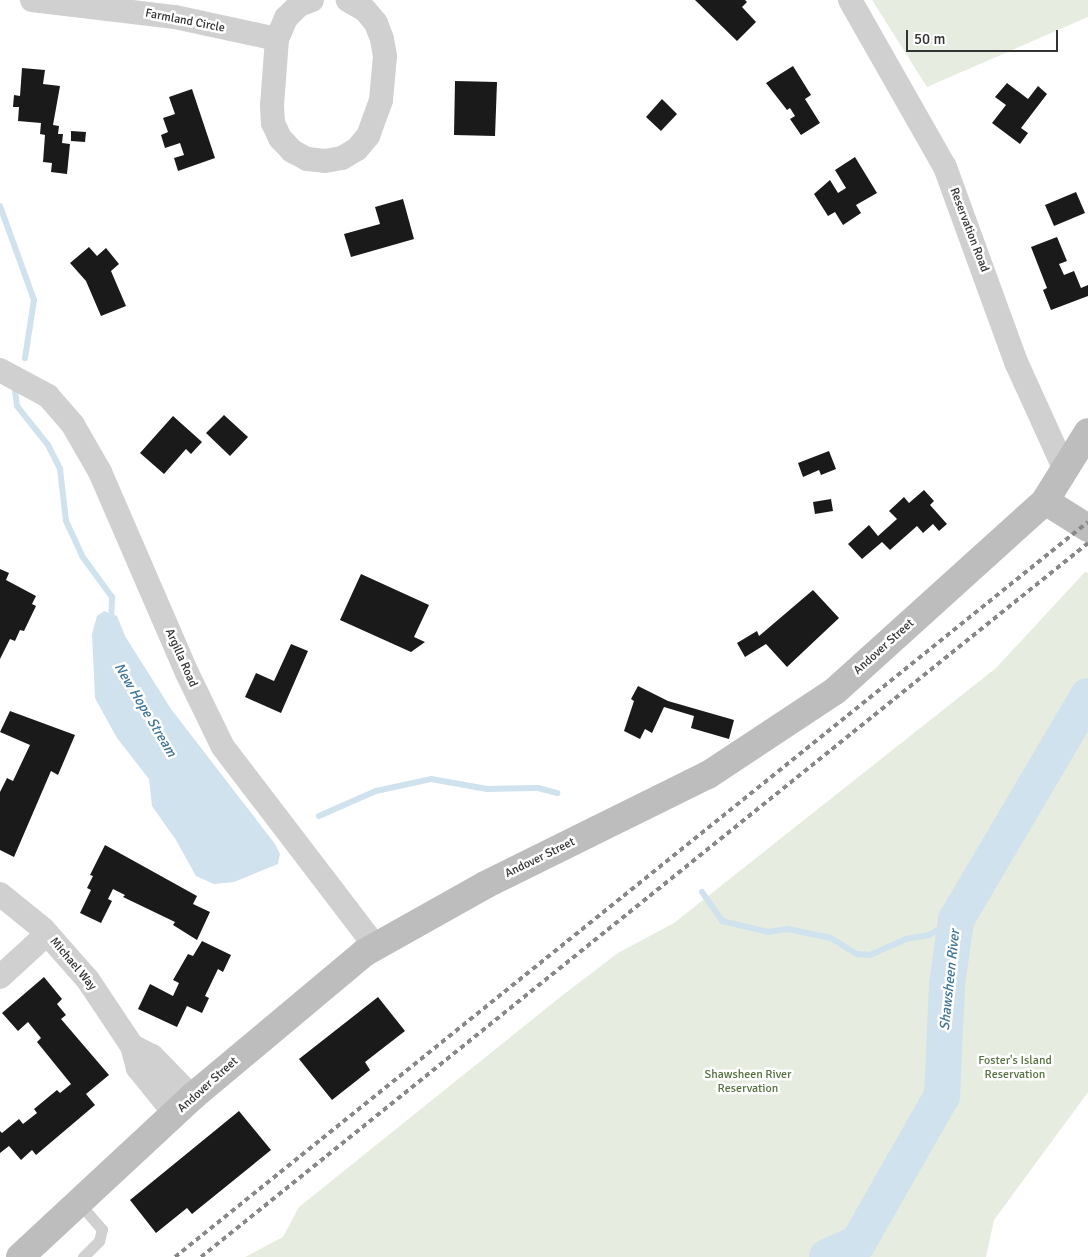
<!DOCTYPE html>
<style>
body{margin:0}
#map{position:relative;width:1088px;height:1257px;overflow:hidden;background:#fff;font-family:Signika,sans-serif}
div>[style]{position:absolute}
[style*='--x']{left:calc(var(--x)*1px);top:calc(var(--y)*1px);width:calc(var(--w)*1px);rotate:calc(var(--a)*1deg)}
.green>*{inset:0;background:#e6ecdf}
.water>*{inset:0;background:#cfe2ee}
.stream>*{height:6px;margin:-3px;padding:0 3px;transform-origin:3px;border-radius:3px;background:#cfe2ee}
.river>*{height:36px;margin:-18px;padding:0 18px;transform-origin:18px;border-radius:18px;background:#cfe2ee}
.building>*{inset:0;background:#1a1a1a}
.service>*{height:11px;margin:-5.5px;padding:0 5.5px;transform-origin:5.5px;border-radius:5.5px;background:#d0d0d0}
.minor>*{height:24px;margin:-12px;padding:0 12px;transform-origin:12px;border-radius:12px;background:#d0d0d0}
.secondary>*{height:28px;margin:-14px;padding:0 14px;transform-origin:14px;border-radius:14px;background:#bdbdbd}
.rail>*{height:4px;margin-top:-2px;transform-origin:0;background:repeating-linear-gradient(90deg,#888 0 5px,transparent 0 9px)}
span{translate:-50% -50%;white-space:nowrap;text-align:center;line-height:1.15;-webkit-text-stroke:5px #fff;paint-order:stroke}
.street-label{font-size:12px;color:#333}
.park-label{font-size:12px;color:#56703f}
.water-label{font-size:14px;color:#3f7597;font-style:italic}
.scale{position:absolute;left:906px;top:30px;width:152px;height:22px;box-sizing:border-box;border:2px solid #333;border-top:0;padding-left:6px;font-size:15px;line-height:18px;white-space:nowrap;color:#333;-webkit-text-stroke:4px #fff;paint-order:stroke}
</style>
<div id="map">
<div class="green">
<i style="clip-path:polygon(872px 0,1088px 0,1088px 17px,927px 87px)"></i>
<i style="clip-path:polygon(1085px 572px,1088px 573px,1088px 1092px,994px 1220px,986px 1257px,245px 1257px,283px 1237px,299px 1207px,559px 998px,618px 953px,674px 923px,996px 668px)"></i>
</div>
<div class="water">
<i style="clip-path:polygon(104px 611px,117px 616px,125px 636px,171px 709px,275px 844px,280px 854px,278px 864px,234px 882px,214px 884px,196px 876px,176px 840px,152px 806px,149px 779px,117px 738px,95px 698px,92px 634px,97px 616px)"></i>
</div>
<div class="stream">
<i style="--x:0;--y:206;--w:100;--a:70.1"></i>
<i style="--x:34;--y:300;--w:59;--a:98.8"></i>
<i style="--x:15;--y:391;--w:15;--a:82"></i>
<i style="--x:17;--y:406;--w:50;--a:51.5"></i>
<i style="--x:48;--y:445;--w:27;--a:63"></i>
<i style="--x:60;--y:469;--w:52;--a:83.4"></i>
<i style="--x:66;--y:521;--w:38;--a:65"></i>
<i style="--x:82;--y:556;--w:51;--a:53.8"></i>
<i style="--x:112;--y:597;--w:24;--a:92"></i>
<i style="--x:319;--y:816;--w:62;--a:-23.7"></i>
<i style="--x:376;--y:791;--w:56;--a:-12.3"></i>
<i style="--x:431;--y:779;--w:57;--a:10.1"></i>
<i style="--x:487;--y:789;--w:51;--a:-1.1"></i>
<i style="--x:538;--y:788;--w:20;--a:15"></i>
<i style="--x:702;--y:892;--w:35;--a:55"></i>
<i style="--x:722;--y:921;--w:47;--a:13.4"></i>
<i style="--x:768;--y:932;--w:20;--a:-9"></i>
<i style="--x:788;--y:929;--w:44;--a:11.8"></i>
<i style="--x:831;--y:938;--w:31;--a:32"></i>
<i style="--x:857;--y:954;--w:13;--a:4"></i>
<i style="--x:870;--y:955;--w:39;--a:-24"></i>
<i style="--x:906;--y:939;--w:23;--a:-10"></i>
<i style="--x:929;--y:935;--w:31;--a:-29"></i>
</div>
<div class="river">
<i style="--x:827;--y:1257;--w:34;--a:-24"></i>
<i style="--x:858;--y:1243;--w:169;--a:-60.3"></i>
<i style="--x:942;--y:1096;--w:111;--a:-87.4"></i>
<i style="--x:947;--y:985;--w:66;--a:-82.1"></i>
<i style="--x:956;--y:920;--w:260;--a:-59.5"></i>
</div>
<div class="building">
<i style="clip-path:polygon(695px 0,745px 0,747px 2px,742px 7px,756px 22px,737px 41px)"></i>
<i style="clip-path:polygon(793px 66px,811px 95px,805px 99px,820px 123px,801px 135px,790px 119px,795px 116px,790px 108px,787px 110px,766px 83px)"></i>
<i style="clip-path:polygon(22px 68px,45px 70px,43px 84px,60px 86px,53px 125px,59px 126px,58px 134px,63px 134px,62px 143px,70px 144px,67px 174px,51px 172px,52px 163px,43px 162px,45px 135px,40px 134px,41px 123px,18px 121px,19px 107px,13px 107px,14px 95px,20px 96px)"></i>
<i style="clip-path:polygon(455px 81px,497px 82px,495px 136px,454px 135px)"></i>
<i style="clip-path:polygon(1007px 83px,1028px 99px,1038px 86px,1047px 94px,1021px 128px,1028px 133px,1020px 144px,992px 123px,1006px 105px,995px 97px)"></i>
<i style="clip-path:polygon(192px 89px,215px 158px,178px 171px,174px 158px,184px 155px,180px 143px,165px 148px,161px 135px,168px 132px,163px 118px,175px 114px,169px 97px)"></i>
<i style="clip-path:polygon(662px 99px,677px 114px,661px 131px,646px 117px)"></i>
<i style="clip-path:polygon(71px 131px,86px 132px,85px 142px,71px 141px)"></i>
<i style="clip-path:polygon(855px 157px,877px 193px,856px 205px,861px 213px,843px 225px,835px 212px,828px 216px,814px 194px,830px 180px,838px 193px,846px 188px,835px 170px)"></i>
<i style="clip-path:polygon(1076px 192px,1085px 213px,1054px 226px,1045px 205px)"></i>
<i style="clip-path:polygon(403px 199px,414px 239px,351px 257px,344px 234px,380px 224px,375px 207px)"></i>
<i style="clip-path:polygon(1057px 237px,1067px 261px,1059px 264px,1064px 275px,1074px 271px,1081px 288px,1088px 285px,1088px 296px,1051px 310px,1043px 290px,1047px 288px,1031px 247px)"></i>
<i style="clip-path:polygon(89px 247px,97px 256px,106px 248px,119px 264px,111px 271px,126px 306px,101px 316px,86px 281px,70px 263px)"></i>
<i style="clip-path:polygon(224px 415px,248px 437px,230px 456px,206px 433px)"></i>
<i style="clip-path:polygon(173px 416px,202px 442px,191px 454px,186px 449px,164px 474px,140px 453px)"></i>
<i style="clip-path:polygon(829px 451px,836px 469px,821px 475px,819px 470px,803px 477px,798px 463px)"></i>
<i style="clip-path:polygon(924px 490px,934px 501px,930px 505px,947px 524px,939px 531px,933px 524px,923px 533px,917px 526px,890px 550px,882px 542px,862px 559px,848px 544px,869px 525px,878px 536px,897px 519px,889px 511px,904px 497px,909px 503px)"></i>
<i style="clip-path:polygon(831px 499px,833px 511px,815px 514px,813px 502px)"></i>
<i style="clip-path:polygon(0 569px,9px 573px,6px 580px,36px 596px,32px 604px,36px 606px,24px 631px,20px 630px,15px 641px,10px 639px,0 659px)"></i>
<i style="clip-path:polygon(361px 574px,429px 605px,414px 637px,425px 642px,411px 652px,340px 620px)"></i>
<i style="clip-path:polygon(813px 590px,839px 618px,787px 667px,766px 644px,745px 657px,737px 643px,757px 631px,759px 636px)"></i>
<i style="clip-path:polygon(291px 644px,308px 651px,281px 713px,245px 697px,256px 673px,274px 681px)"></i>
<i style="clip-path:polygon(638px 686px,668px 701px,734px 720px,729px 739px,691px 728px,694px 716px,664px 707px,652px 733px,645px 729px,640px 739px,624px 731px,634px 701px,631px 699px)"></i>
<i style="clip-path:polygon(10px 711px,75px 735px,58px 775px,51px 771px,14px 857px,0 850px,0 792px,7px 778px,13px 781px,30px 745px,0 732px)"></i>
<i style="clip-path:polygon(105px 845px,197px 896px,193px 904px,210px 912px,197px 940px,173px 925px,175px 922px,123px 897px,125px 895px,113px 889px,108px 899px,112px 901px,101px 923px,80px 913px,91px 890px,87px 888px,93px 876px,90px 875px)"></i>
<i style="clip-path:polygon(202px 941px,231px 955px,223px 972px,218px 969px,205px 996px,209px 998px,202px 1013px,187px 1006px,177px 1027px,138px 1009px,150px 984px,173px 996px,179px 983px,173px 980px,188px 954px,193px 956px)"></i>
<i style="clip-path:polygon(44px 977px,62px 999px,57px 1004px,66px 1015px,61px 1019px,109px 1075px,86px 1094px,95px 1105px,36px 1155px,32px 1150px,21px 1160px,9px 1146px,0 1153px,0 1131px,2px 1133px,19px 1119px,23px 1124px,37px 1113px,34px 1109px,57px 1090px,60px 1093px,71px 1084px,37px 1042px,41px 1038px,28px 1022px,18px 1031px,2px 1013px)"></i>
<i style="clip-path:polygon(378px 997px,405px 1031px,365px 1062px,370px 1070px,332px 1100px,299px 1059px)"></i>
<i style="clip-path:polygon(239px 1111px,271px 1150px,192px 1214px,187px 1208px,156px 1233px,130px 1200px)"></i>
</div>
<div class="service">
<i style="--x:79;--y:1203;--w:35;--a:49"></i>
<i style="--x:102;--y:1229;--w:12;--a:104"></i>
<i style="--x:99;--y:1241;--w:23;--a:135"></i>
</div>
<div class="minor">
<i style="--x:32;--y:0;--w:144;--a:6.8"></i>
<i style="--x:175;--y:17;--w:104;--a:12.2"></i>
<i style="--x:312;--y:0;--w:14;--a:159"></i>
<i style="--x:299;--y:5;--w:18;--a:135"></i>
<i style="--x:286;--y:18;--w:23;--a:113"></i>
<i style="--x:277;--y:39;--w:66;--a:94.3"></i>
<i style="--x:272;--y:105;--w:18;--a:87"></i>
<i style="--x:273;--y:123;--w:17;--a:65"></i>
<i style="--x:280;--y:138;--w:18;--a:47"></i>
<i style="--x:292;--y:151;--w:17;--a:28"></i>
<i style="--x:307;--y:159;--w:18;--a:6"></i>
<i style="--x:325;--y:161;--w:17;--a:-10"></i>
<i style="--x:342;--y:158;--w:17;--a:-31"></i>
<i style="--x:357;--y:149;--w:17;--a:-50"></i>
<i style="--x:368;--y:136;--w:38;--a:-70"></i>
<i style="--x:381;--y:100;--w:44;--a:-84.8"></i>
<i style="--x:385;--y:56;--w:17;--a:-100"></i>
<i style="--x:382;--y:39;--w:17;--a:-111"></i>
<i style="--x:376;--y:23;--w:17;--a:-130"></i>
<i style="--x:365;--y:10;--w:20;--a:-150"></i>
<i style="--x:850;--y:0;--w:192;--a:60.4"></i>
<i style="--x:945;--y:167;--w:208;--a:70"></i>
<i style="--x:1016;--y:362;--w:119;--a:65.6"></i>
<i style="--x:0;--y:370;--w:55;--a:28.4"></i>
<i style="--x:48;--y:396;--w:38;--a:49"></i>
<i style="--x:73;--y:425;--w:54;--a:60.1"></i>
<i style="--x:100;--y:472;--w:219;--a:66.6"></i>
<i style="--x:187;--y:673;--w:82;--a:64.1"></i>
<i style="--x:223;--y:747;--w:252;--a:52.6"></i>
<i style="--x:0;--y:894;--w:55;--a:39.1"></i>
<i style="--x:43;--y:929;--w:68;--a:48.6"></i>
<i style="--x:88;--y:980;--w:79;--a:56.3"></i>
<i style="--x:132;--y:1046;--w:23;--a:75"></i>
<i style="--x:138;--y:1068;--w:59;--a:51.2"></i>
<i style="--x:0;--y:977;--w:64;--a:-42.5"></i>
<i style="--x:132;--y:1046;--w:22;--a:27"></i>
<i style="--x:152;--y:1056;--w:57;--a:45.7"></i>
</div>
<div class="secondary">
<i style="--x:1045;--y:501;--w:51;--a:32.1"></i>
<i style="--x:20;--y:1257;--w:235;--a:-42.9"></i>
<i style="--x:192;--y:1097;--w:224;--a:-39.9"></i>
<i style="--x:364;--y:953;--w:139;--a:-29.3"></i>
<i style="--x:485;--y:885;--w:249;--a:-26.3"></i>
<i style="--x:708;--y:775;--w:152;--a:-33.5"></i>
<i style="--x:835;--y:691;--w:283;--a:-42.1"></i>
<i style="--x:1045;--y:501;--w:81;--a:-58.1"></i>
</div>
<div class="rail">
<i style="--x:175;--y:1257;--w:1172;--a:-38.84"></i>
<i style="--x:201;--y:1257;--w:1139;--a:-38.83"></i>
</div>
<div class="street-label">
<span style="left:185px;top:21px;rotate:11deg">Farmland Circle</span>
<span style="left:969px;top:230px;rotate:69deg">Reservation Road</span>
<span style="left:884px;top:647px;rotate:-42deg">Andover Street</span>
<span style="left:181px;top:658px;rotate:66deg">Argilla Road</span>
<span style="left:540px;top:858px;rotate:-26deg">Andover Street</span>
<span style="left:73px;top:964px;rotate:50deg">Michael Way</span>
<span style="left:208px;top:1085px;rotate:-42deg">Andover Street</span>
</div>
<div class="park-label">
<span style="left:1015px;top:1068px">Foster's Island<br>Reservation</span>
<span style="left:748px;top:1082px">Shawsheen River<br>Reservation</span>
</div>
<div class="water-label">
<span style="left:145px;top:710px;rotate:59deg">New Hope Stream</span>
<span style="left:950px;top:980px;rotate:-84deg">Shawsheen River</span>
</div>
<div class="scale">50 m</div>
</div>
